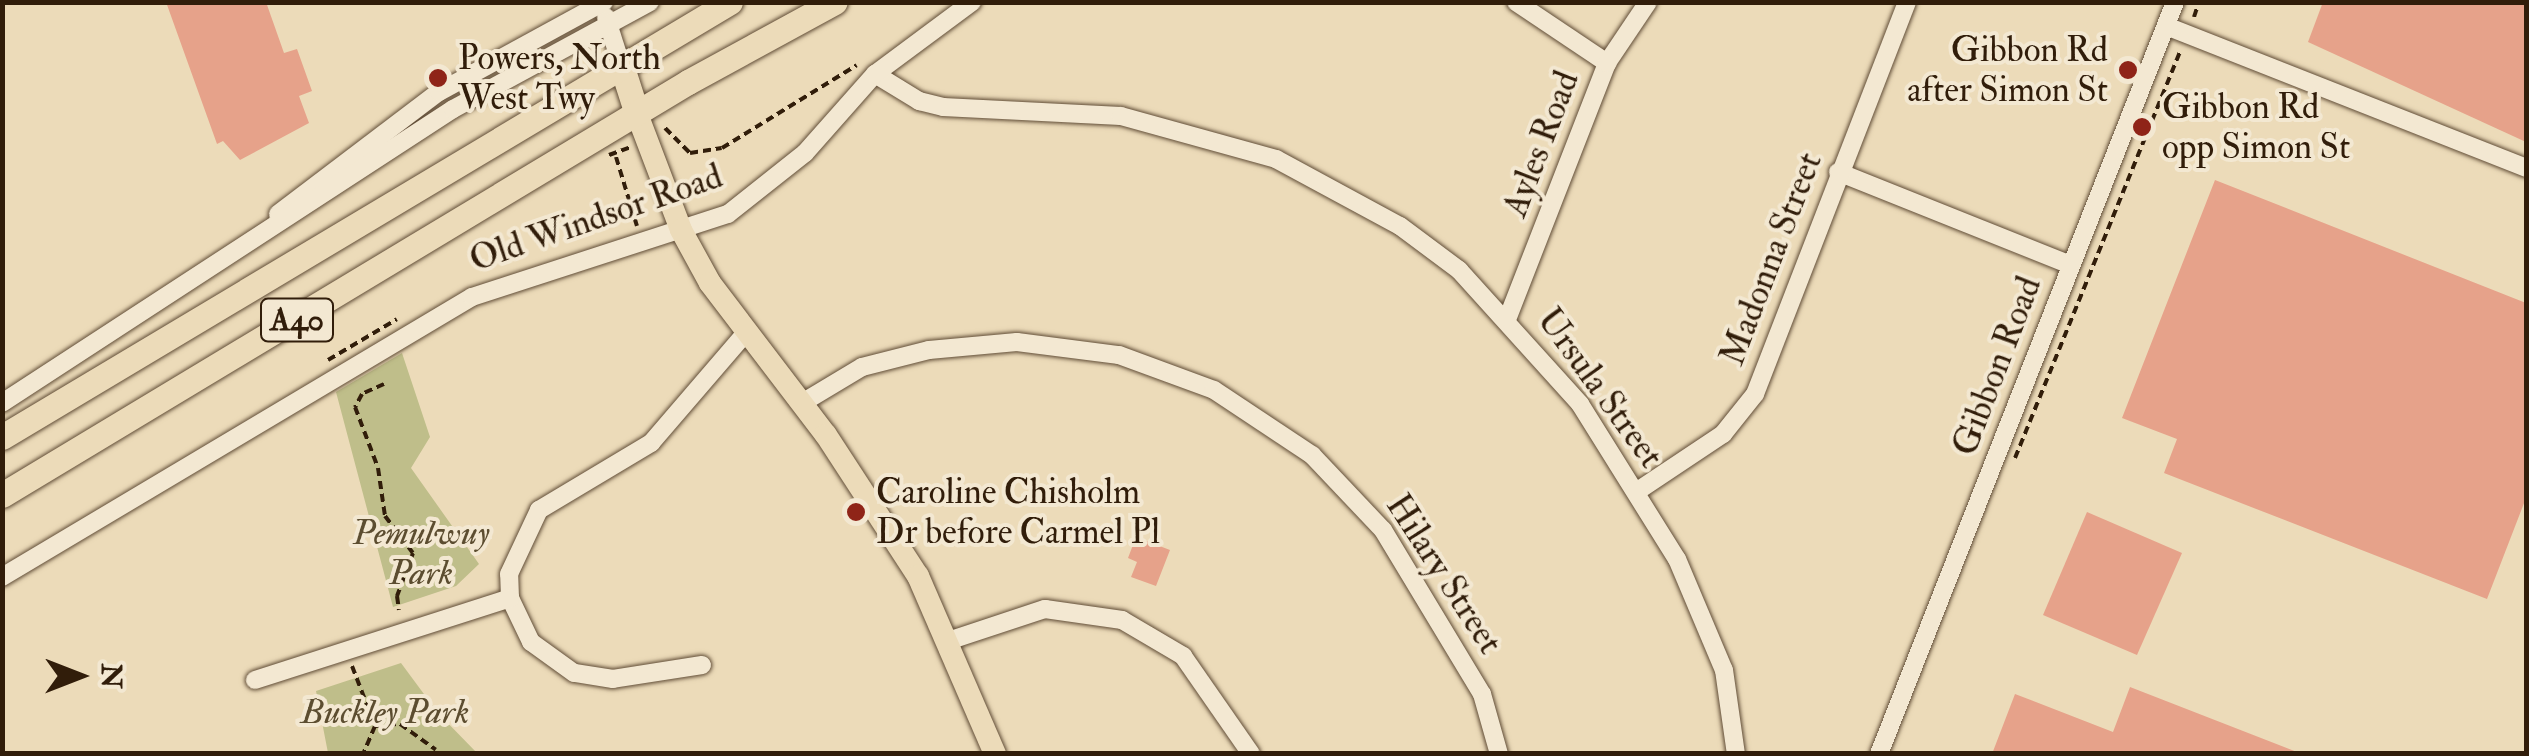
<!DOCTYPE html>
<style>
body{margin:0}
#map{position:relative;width:2529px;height:756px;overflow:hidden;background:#ecdbb9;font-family:"IM FELL Double Pica",serif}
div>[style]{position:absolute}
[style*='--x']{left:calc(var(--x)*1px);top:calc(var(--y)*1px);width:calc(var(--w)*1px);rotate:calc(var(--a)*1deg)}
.green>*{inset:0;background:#bfbe8a}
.building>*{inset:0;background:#e6a28a}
.path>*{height:4px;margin-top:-2px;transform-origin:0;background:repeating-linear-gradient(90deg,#311d0a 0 8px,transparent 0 13px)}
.roads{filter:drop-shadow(0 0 2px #604c36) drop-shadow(0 0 2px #604c36)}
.minor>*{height:18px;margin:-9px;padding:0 9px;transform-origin:9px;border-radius:9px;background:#f3e8d2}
.major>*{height:22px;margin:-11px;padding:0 11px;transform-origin:11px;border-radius:11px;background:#ecdbb9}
.highway>*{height:25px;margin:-12.5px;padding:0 12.5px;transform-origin:12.5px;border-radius:12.5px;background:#ecdbb9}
.dots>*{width:28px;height:28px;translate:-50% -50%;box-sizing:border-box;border:5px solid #f3e8d2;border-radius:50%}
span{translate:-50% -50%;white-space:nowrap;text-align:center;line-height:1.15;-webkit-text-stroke:8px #f3e8d2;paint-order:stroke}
.shield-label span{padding:2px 8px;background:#f3e8d2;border:2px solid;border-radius:8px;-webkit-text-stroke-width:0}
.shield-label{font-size:32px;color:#311d0a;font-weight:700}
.poi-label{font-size:35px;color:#311d0a}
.right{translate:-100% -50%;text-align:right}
.left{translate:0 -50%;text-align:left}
.street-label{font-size:35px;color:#311d0a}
.park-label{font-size:35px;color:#5c4d30;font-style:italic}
.frame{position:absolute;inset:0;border:5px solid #311d0a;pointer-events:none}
.north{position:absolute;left:30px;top:626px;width:100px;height:100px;-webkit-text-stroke:8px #f3e8d2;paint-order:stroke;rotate:90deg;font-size:28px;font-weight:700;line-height:40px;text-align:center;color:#311d0a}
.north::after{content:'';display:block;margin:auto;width:35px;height:45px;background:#311d0a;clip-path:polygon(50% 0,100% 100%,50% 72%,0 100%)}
</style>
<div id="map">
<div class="green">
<i style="clip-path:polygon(402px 353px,430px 437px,411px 468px,479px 564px,456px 586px,393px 607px,336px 392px)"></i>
<i style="clip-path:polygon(401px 663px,438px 713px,477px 753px,328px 753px,316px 691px)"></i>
</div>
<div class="building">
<i style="clip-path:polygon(166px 2px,266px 2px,284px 53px,297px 49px,312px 91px,299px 96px,309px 123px,240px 160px,223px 141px,217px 144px)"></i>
<i style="clip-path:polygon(2323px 2px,2526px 2px,2526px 142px,2308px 42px)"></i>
<i style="clip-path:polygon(2215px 180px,2526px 303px,2526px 498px,2487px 599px,2164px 473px,2177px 439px,2122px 418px)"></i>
<i style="clip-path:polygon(2087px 512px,2182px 553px,2137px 655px,2043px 615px)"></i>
<i style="clip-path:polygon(1136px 537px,1170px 550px,1156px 586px,1131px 577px,1137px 562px,1128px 558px)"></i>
<i style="clip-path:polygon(2130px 687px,2297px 752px,2297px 754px,1992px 754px,2015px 694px,2113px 732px)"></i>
</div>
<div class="path">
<i style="--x:2194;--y:17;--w:16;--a:-72"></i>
<i style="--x:665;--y:128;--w:35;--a:45"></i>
<i style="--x:690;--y:153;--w:32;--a:-9"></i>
<i style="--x:722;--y:148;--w:158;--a:-31.6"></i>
<i style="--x:609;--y:155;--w:23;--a:-20"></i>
<i style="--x:616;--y:157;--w:72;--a:73.1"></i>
<i style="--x:328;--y:360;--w:80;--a:-30.7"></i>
<i style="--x:384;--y:384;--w:24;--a:156"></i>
<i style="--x:362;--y:394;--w:15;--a:118"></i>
<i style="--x:355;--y:407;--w:65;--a:69.3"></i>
<i style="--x:378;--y:468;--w:49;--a:81.7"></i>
<i style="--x:385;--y:516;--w:46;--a:52.9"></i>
<i style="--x:413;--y:553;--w:46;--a:110.4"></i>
<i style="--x:397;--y:596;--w:14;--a:82"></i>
<i style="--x:2015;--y:458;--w:441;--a:-67.9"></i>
<i style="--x:352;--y:666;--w:64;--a:69"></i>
<i style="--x:375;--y:726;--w:30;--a:113"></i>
<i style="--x:375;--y:726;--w:25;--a:-5"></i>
<i style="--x:400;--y:724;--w:44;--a:35.8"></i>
</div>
<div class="roads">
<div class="minor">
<i style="--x:1516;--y:2;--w:110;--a:33.8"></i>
<i style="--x:606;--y:17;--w:49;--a:72.3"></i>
<i style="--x:2166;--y:26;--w:387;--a:21.5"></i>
<i style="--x:875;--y:74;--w:52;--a:31.5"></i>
<i style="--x:919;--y:101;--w:25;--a:14"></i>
<i style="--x:943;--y:107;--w:178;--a:2.9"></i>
<i style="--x:1121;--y:116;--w:161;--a:15.5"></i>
<i style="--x:1276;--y:159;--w:141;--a:28.4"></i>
<i style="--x:1400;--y:226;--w:74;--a:36.7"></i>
<i style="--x:1459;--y:270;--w:181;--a:47.9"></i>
<i style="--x:1580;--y:404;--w:183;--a:58"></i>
<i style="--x:1677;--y:559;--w:121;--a:67.1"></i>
<i style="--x:1724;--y:670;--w:85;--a:81.9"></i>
<i style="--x:1838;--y:172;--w:250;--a:21.8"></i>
<i style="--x:278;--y:214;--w:202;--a:-37.2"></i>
<i style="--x:439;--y:92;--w:188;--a:-28.6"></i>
<i style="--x:1508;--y:317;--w:273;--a:-68.7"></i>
<i style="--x:1607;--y:63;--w:73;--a:-56.1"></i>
<i style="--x:2;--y:403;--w:538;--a:-33.1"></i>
<i style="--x:453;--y:109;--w:224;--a:-28.5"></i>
<i style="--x:802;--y:403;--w:70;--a:-31"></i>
<i style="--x:862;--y:367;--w:69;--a:-14.2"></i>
<i style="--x:929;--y:350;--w:88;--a:-5.2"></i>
<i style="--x:1017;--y:342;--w:103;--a:7.3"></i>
<i style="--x:1119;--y:355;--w:101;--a:20.2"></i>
<i style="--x:1214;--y:390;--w:118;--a:33.6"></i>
<i style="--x:1312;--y:455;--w:103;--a:46.6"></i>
<i style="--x:1383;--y:530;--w:192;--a:58.9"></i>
<i style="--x:1482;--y:694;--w:62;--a:74.2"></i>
<i style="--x:1636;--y:492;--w:105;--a:-33.7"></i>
<i style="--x:1723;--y:434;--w:51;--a:-51.3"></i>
<i style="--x:1755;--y:394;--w:420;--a:-68.8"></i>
<i style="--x:2;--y:577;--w:547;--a:-30.78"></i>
<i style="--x:472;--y:297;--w:269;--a:-18"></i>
<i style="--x:728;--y:214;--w:98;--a:-38.4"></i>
<i style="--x:805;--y:153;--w:106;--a:-48.5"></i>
<i style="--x:875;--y:74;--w:121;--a:-36.6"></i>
<i style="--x:951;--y:640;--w:99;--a:-18.3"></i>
<i style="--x:1045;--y:609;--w:78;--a:8.1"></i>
<i style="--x:1122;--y:620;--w:71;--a:30.5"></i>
<i style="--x:1183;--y:656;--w:119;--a:55.2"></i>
<i style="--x:702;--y:665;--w:90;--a:171.1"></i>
<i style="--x:613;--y:679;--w:39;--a:-171"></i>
<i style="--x:574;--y:673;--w:53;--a:-144.2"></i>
<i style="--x:531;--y:642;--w:49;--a:-115.5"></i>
<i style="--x:510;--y:598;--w:24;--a:-92"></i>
<i style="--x:509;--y:574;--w:71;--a:-64.9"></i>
<i style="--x:539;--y:510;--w:131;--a:-30.9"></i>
<i style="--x:651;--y:443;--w:143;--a:-49.3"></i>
<i style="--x:255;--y:680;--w:268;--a:-17.8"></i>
<i style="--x:1879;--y:754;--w:808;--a:-68.51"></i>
</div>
<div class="major">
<i style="--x:637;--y:114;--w:124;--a:69.2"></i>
<i style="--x:681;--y:230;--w:60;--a:61.3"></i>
<i style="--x:710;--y:283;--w:191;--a:52.7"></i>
<i style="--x:826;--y:435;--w:168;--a:56.9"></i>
<i style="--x:918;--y:576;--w:194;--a:66.6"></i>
</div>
<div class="highway">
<i style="--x:621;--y:64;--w:52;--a:72.3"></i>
<i style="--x:2;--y:437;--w:848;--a:-30.86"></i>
<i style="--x:2;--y:495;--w:801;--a:-31.05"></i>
<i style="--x:688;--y:82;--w:167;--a:-28.6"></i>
</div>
</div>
<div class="dots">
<i style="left:2128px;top:70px;background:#8f2418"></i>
<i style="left:438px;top:78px;background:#8f2418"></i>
<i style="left:2142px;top:127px;background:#8f2418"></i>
<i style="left:856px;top:512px;background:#8f2418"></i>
</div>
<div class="shield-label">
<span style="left:297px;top:320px">A40</span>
</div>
<div class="poi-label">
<span class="right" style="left:2108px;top:70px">Gibbon Rd<br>after Simon St</span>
<span class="left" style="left:458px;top:78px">Powers, North<br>West Twy</span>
<span class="left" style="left:2162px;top:127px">Gibbon Rd<br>opp Simon St</span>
<span class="left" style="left:876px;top:512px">Caroline Chisholm<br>Dr before Carmel Pl</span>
</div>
<div class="street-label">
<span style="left:1541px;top:144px;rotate:-69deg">Ayles Road</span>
<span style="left:596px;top:218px;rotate:-19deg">Old Windsor Road</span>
<span style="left:1771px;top:259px;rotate:-69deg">Madonna Street</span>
<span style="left:1997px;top:366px;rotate:-69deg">Gibbon Road</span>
<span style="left:1600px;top:388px;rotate:54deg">Ursula Street</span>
<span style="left:1444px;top:574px;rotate:57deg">Hilary Street</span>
</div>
<div class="park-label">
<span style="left:421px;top:553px">Pemulwuy<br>Park</span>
<span style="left:385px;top:712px">Buckley Park</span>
</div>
<div class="frame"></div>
<div class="north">N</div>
</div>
